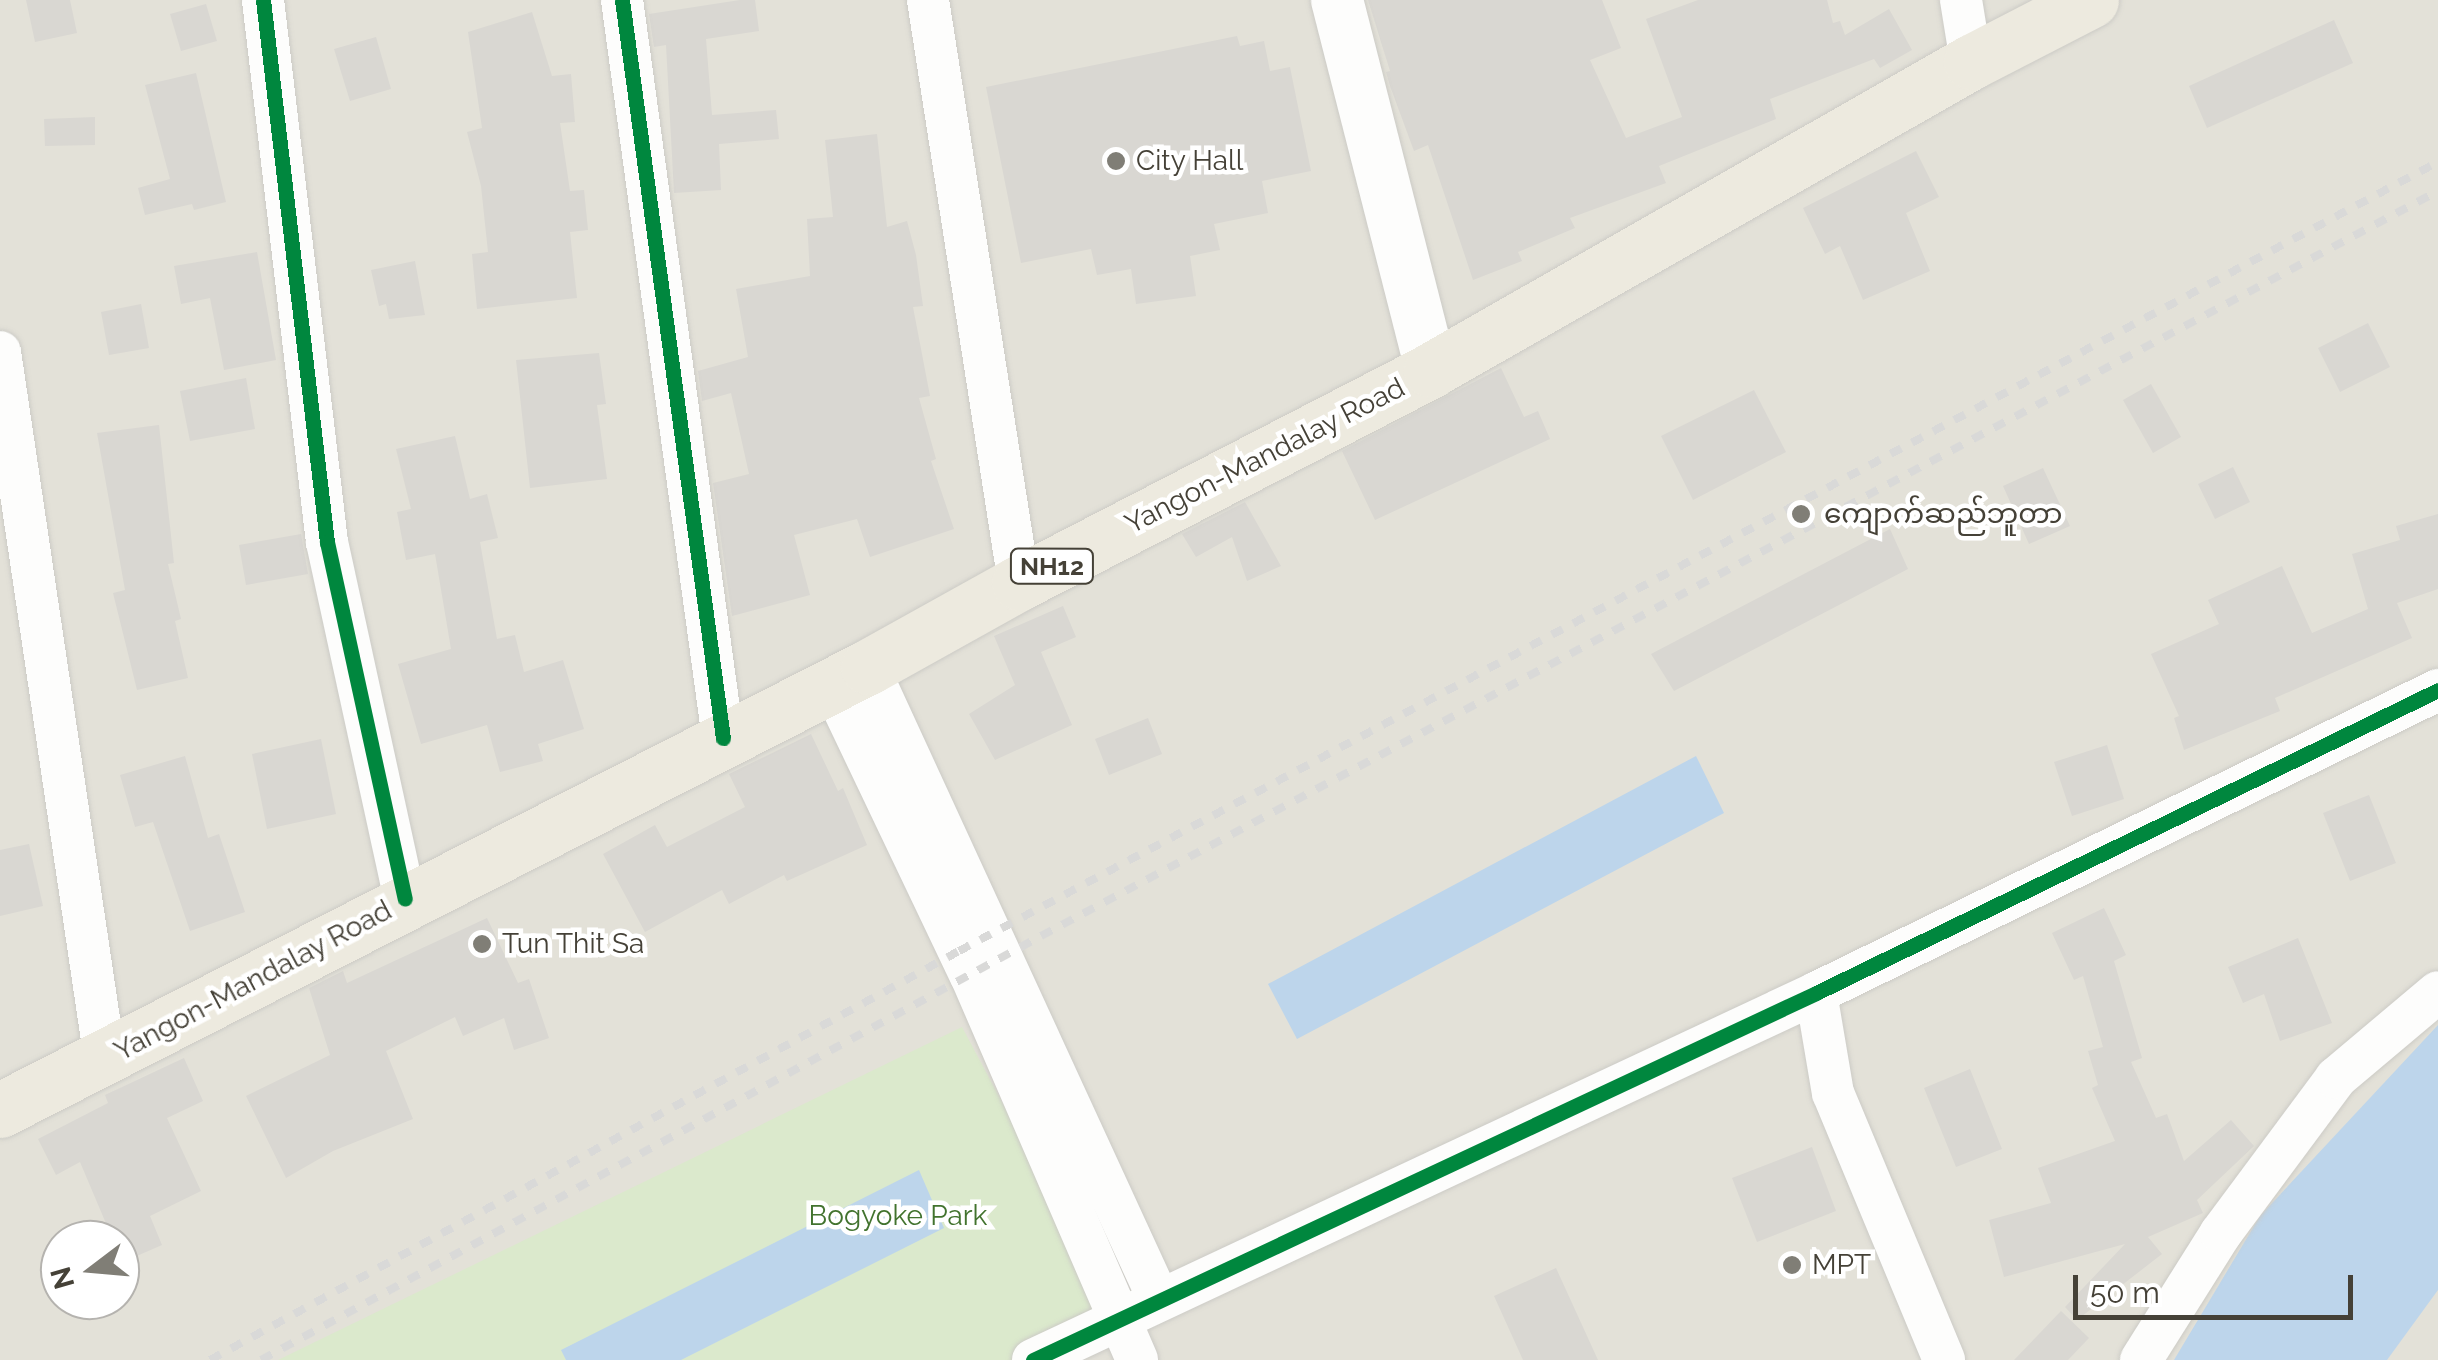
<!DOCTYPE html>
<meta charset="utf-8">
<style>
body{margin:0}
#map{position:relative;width:2438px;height:1360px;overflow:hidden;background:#efefea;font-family:Raleway,"Noto Sans Myanmar",sans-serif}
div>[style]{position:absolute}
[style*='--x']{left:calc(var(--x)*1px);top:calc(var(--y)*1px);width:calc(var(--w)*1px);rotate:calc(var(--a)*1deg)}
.residential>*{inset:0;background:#e3e1d8}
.green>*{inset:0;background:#dbe9cc}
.water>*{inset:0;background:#bdd5eb}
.building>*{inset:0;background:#d9d7d2}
.roads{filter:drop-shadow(0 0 2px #cccbc6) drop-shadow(0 0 2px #cccbc6)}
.minor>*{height:42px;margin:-21px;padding:0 21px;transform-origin:21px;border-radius:21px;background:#fdfdfc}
.tertiary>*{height:52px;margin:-26px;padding:0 26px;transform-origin:26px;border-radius:26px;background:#fdfdfc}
.trunk>*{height:55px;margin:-27.5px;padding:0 27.5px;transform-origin:27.5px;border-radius:27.5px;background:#edeadf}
.rail>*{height:8px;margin-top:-4px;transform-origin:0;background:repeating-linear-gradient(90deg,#d9d9d8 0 12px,transparent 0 24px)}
.cycleway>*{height:15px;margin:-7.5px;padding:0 7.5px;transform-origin:7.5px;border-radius:7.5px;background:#00873e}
.dots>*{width:28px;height:28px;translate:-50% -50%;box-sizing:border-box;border:5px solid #fff;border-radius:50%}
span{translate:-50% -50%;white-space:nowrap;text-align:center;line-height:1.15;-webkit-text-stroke:9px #fff;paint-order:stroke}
.shield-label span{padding:2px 8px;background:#fff;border:2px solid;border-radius:8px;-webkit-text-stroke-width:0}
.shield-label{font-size:25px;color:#454137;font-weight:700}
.poi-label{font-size:28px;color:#454137}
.left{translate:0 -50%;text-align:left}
.street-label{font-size:28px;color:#454137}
.park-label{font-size:28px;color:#42732e}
.north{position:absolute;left:40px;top:1220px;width:100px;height:100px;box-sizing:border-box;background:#fff;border:2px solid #b5b3af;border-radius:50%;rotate:254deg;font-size:28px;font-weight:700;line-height:40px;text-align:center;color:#454137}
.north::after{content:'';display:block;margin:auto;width:35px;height:45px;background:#807e76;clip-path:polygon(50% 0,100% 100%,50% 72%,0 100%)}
.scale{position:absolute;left:2073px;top:1275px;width:280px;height:45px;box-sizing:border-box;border:5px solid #454137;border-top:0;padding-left:12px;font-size:30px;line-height:35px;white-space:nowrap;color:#454137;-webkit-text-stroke:8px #fff;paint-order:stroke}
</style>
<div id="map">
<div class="residential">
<i style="clip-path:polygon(evenodd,0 0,2438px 0,2438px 1360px,0 1360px,0 0,60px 1240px,120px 1240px,120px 1300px,60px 1300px,60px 1240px)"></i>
</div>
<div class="green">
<i style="clip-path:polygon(962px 1027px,1118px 1319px,1033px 1360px,278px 1360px)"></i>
</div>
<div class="water">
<i style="clip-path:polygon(1696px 756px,1724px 813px,1297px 1039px,1268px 984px)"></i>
<i style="clip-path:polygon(2438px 1025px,2438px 1290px,2387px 1360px,2174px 1360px,2260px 1216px)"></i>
<i style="clip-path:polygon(919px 1170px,944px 1228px,681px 1360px,566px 1360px,561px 1350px)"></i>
</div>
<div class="building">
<i style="clip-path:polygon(26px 0,70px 0,77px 33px,35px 42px)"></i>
<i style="clip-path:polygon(740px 0,755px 0,759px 31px,706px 39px,712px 115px,776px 110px,779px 139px,719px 144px,721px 190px,674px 193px,666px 45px,654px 47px,649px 14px)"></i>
<i style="clip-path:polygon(1368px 0,1602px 0,1621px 48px,1590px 60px,1626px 138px,1682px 117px,1646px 19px,1698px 0,1827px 0,1833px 23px,1840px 21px,1845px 35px,1889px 9px,1912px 50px,1880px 68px,1874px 59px,1770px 99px,1776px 119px,1659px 166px,1666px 183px,1570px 218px,1575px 228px,1518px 252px,1522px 261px,1473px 280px,1428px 145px,1414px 151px,1390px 86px,1386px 72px,1390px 71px)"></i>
<i style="clip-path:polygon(206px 4px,217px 41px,181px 51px,170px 14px)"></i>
<i style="clip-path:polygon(532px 12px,552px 76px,571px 74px,575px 122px,560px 123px,570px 191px,584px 190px,588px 230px,570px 232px,577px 298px,477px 309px,472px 254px,488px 252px,481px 186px,467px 132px,482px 128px,468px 32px)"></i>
<i style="clip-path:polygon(2334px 20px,2353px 63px,2207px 128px,2189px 86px)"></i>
<i style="clip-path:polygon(1237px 36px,1240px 46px,1264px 41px,1270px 71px,1290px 67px,1311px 171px,1262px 181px,1268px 213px,1214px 224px,1220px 250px,1190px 256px,1196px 296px,1136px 304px,1131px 269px,1097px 275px,1091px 249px,1021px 263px,986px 87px)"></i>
<i style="clip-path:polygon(376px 37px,391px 89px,350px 101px,334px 49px)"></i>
<i style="clip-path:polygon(196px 73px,226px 202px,194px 210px,192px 204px,145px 215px,138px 188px,170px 179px,145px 85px)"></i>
<i style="clip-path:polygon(95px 117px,95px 145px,45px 146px,44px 119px)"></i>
<i style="clip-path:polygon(877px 134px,887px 227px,907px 221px,916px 255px,923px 306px,913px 307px,930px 396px,919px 398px,936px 459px,931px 461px,954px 529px,870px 557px,857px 519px,794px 535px,810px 595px,732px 616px,713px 483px,749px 474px,731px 393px,702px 401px,698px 371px,748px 357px,736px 289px,810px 276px,807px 219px,833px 217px,825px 140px)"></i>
<i style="clip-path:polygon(1916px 151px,1939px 197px,1906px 213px,1930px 271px,1863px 300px,1840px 246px,1825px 254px,1803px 208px)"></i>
<i style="clip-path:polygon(257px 252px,276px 360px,224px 370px,210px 298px,181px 304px,174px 266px)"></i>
<i style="clip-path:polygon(415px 261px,425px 315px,389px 319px,386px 304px,379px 306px,371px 270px)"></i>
<i style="clip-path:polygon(141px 304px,149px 348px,109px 355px,101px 312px)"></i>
<i style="clip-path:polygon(2368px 323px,2390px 367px,2340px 392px,2318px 348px)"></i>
<i style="clip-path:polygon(599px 353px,606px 404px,597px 405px,607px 479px,530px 488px,516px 360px)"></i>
<i style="clip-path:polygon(1501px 368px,1524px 417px,1538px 411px,1550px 439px,1375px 520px,1342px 451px)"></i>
<i style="clip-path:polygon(246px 378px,255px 429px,190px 441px,180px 391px)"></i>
<i style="clip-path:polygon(2151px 384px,2181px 437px,2153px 453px,2123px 400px)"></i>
<i style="clip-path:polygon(1754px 390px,1786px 452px,1693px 500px,1661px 436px)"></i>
<i style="clip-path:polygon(159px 425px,174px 563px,168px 564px,181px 619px,175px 621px,188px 678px,137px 690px,113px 593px,125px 590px,97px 433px)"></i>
<i style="clip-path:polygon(455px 436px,470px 499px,487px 494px,498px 538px,480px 542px,497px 639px,515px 635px,524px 672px,563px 660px,584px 729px,538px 744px,543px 761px,500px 772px,487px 725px,421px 744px,398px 664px,451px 649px,435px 554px,406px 560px,397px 512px,411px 509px,396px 449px)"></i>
<i style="clip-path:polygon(2233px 467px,2250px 502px,2215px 519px,2198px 484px)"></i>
<i style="clip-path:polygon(2043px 468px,2070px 526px,2029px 544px,2003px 486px)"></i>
<i style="clip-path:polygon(1245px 502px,1281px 566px,1247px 581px,1232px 537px,1196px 557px,1182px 534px)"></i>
<i style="clip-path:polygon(2438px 514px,2438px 589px,2397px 603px,2412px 638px,2275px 698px,2280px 711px,2184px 750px,2174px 718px,2179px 716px,2151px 654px,2219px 624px,2208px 600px,2282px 566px,2312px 633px,2368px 609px,2352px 554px,2400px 540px,2396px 526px)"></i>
<i style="clip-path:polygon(1890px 529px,1908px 569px,1674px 691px,1651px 654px)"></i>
<i style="clip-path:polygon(301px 534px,308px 574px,246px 585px,239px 545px)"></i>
<i style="clip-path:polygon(1063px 606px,1076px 637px,1041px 652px,1072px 725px,995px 760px,969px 714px,1015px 685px,994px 636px)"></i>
<i style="clip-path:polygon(1148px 718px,1162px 754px,1109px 775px,1095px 739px)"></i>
<i style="clip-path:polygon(811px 734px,838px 791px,843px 788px,867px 845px,787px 881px,784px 875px,729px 904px,722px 890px,645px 932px,603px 854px,655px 825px,667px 847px,745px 807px,729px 774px)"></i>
<i style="clip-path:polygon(321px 739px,336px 814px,267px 829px,252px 754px)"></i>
<i style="clip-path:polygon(2107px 745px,2124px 799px,2072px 816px,2054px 762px)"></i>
<i style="clip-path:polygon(185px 756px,208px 838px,219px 834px,245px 912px,190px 931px,153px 822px,135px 827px,120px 775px)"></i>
<i style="clip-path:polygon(2369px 795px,2396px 863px,2350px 881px,2323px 813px)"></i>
<i style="clip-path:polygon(29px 844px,43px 906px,0 916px,0 850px)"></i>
<i style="clip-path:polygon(2104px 908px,2126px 955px,2114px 961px,2142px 1058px,2131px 1062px,2156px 1118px,2167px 1114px,2184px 1161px,2231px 1120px,2254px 1146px,2197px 1200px,2203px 1213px,2148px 1237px,2162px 1254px,2077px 1320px,2065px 1307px,2125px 1244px,2004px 1277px,1989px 1220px,2051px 1203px,2038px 1168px,2115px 1141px,2092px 1088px,2098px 1085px,2088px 1051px,2103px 1047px,2083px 976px,2074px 980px,2052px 933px)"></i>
<i style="clip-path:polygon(487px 918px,518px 983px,529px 979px,549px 1038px,514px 1050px,504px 1018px,463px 1036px,455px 1017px,386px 1051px,413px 1119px,333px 1151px,286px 1178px,246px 1096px,330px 1055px,309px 988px,343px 971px,347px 983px)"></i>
<i style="clip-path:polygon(2298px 938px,2332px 1023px,2280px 1041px,2264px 994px,2243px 1003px,2228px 967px)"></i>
<i style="clip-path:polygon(184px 1058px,203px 1101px,167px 1118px,201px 1191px,150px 1216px,162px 1245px,123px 1262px,120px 1240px,113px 1240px,80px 1162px,56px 1175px,38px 1139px,108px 1103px,105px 1095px)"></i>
<i style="clip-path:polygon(1970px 1069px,2002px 1149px,1956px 1167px,1924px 1088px)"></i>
<i style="clip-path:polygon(1812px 1147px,1836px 1211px,1757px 1242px,1732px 1178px)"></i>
<i style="clip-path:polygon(1556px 1268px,1598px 1360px,1523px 1360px,1494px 1296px)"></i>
<i style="clip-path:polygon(2061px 1311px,2089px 1338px,2068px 1360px,2014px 1360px)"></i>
</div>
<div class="roads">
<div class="minor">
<i style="--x:263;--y:0;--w:546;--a:83.27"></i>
<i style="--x:327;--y:542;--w:365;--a:77.7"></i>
<i style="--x:622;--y:0;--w:745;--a:82.21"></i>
<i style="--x:928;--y:0;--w:590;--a:81.13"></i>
<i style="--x:1961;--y:0;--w:63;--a:80.8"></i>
<i style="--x:0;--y:352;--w:716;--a:81.56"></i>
<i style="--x:868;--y:667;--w:697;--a:65.31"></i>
<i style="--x:832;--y:685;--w:322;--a:64.5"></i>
<i style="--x:971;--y:976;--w:418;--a:66.6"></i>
<i style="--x:1816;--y:993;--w:101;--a:80.4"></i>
<i style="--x:1833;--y:1093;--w:289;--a:67.4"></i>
<i style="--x:1033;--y:1360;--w:865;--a:-25.11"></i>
<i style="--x:1816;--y:993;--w:692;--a:-25.97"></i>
<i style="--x:2141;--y:1360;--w:150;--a:-57.8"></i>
<i style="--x:2221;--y:1233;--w:193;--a:-53.4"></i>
<i style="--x:2336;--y:1078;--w:133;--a:-40.1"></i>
</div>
<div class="tertiary">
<i style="--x:1337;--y:0;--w:382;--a:75.7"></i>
</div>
<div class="trunk">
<i style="--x:0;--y:1110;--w:975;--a:-27.04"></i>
<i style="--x:868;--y:667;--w:173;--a:-29.1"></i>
<i style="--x:1019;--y:583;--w:464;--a:-27.3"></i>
<i style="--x:1431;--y:370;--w:622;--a:-29.7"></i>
<i style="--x:1971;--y:62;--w:135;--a:-27.3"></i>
</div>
</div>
<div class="rail">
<i style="--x:210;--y:1360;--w:853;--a:-28.64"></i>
<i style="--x:959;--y:951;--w:1676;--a:-28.08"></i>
<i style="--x:261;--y:1360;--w:888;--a:-28.53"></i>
<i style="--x:1041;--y:936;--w:1583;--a:-28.07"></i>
</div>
<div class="cycleway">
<i style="--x:263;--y:0;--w:546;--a:83.27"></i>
<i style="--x:327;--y:542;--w:365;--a:77.7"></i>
<i style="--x:622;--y:0;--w:745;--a:82.21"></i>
<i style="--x:1033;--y:1360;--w:865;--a:-25.11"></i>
<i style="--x:1816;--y:993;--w:692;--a:-25.97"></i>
</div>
<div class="dots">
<i style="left:1116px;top:161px;background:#807e76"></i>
<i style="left:1801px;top:514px;background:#807e76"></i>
<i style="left:482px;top:944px;background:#807e76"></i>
<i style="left:1792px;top:1265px;background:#807e76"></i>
</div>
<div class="shield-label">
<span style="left:1052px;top:566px">NH12</span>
</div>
<div class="poi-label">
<span class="left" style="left:1136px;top:161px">City Hall</span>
<span class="left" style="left:1824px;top:514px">ကျောက်ဆည်ဘူတာ</span>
<span class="left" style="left:502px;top:944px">Tun Thit Sa</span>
<span class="left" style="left:1812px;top:1265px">MPT</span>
</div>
<div class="street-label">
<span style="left:1265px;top:456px;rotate:-27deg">Yangon-Mandalay Road</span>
<span style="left:253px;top:981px;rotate:-28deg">Yangon-Mandalay Road</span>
</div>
<div class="park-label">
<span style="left:898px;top:1216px">Bogyoke Park</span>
</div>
<div class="north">N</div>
<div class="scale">50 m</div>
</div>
